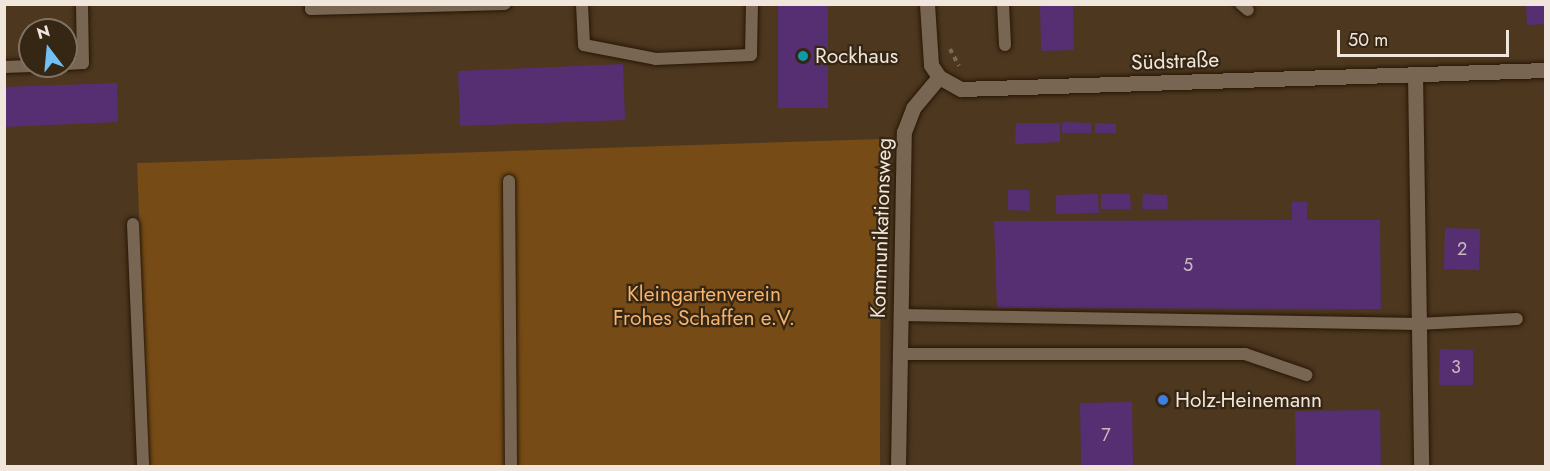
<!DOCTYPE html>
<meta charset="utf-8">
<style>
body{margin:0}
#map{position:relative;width:1550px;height:471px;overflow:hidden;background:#41301d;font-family:Jost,sans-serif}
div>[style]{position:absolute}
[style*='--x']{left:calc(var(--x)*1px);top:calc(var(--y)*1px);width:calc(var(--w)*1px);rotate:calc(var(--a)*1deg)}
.built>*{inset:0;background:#4d371f}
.green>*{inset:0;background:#764b16}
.building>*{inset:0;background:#562f73}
.path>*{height:4px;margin-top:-2px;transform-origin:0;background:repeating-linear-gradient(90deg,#796a5a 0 4.5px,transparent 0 9px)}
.roads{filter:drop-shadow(0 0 2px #271706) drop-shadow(0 0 2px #271706)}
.lane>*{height:12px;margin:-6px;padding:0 6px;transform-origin:6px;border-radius:6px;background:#796652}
.street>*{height:15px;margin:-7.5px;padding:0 7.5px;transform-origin:7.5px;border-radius:7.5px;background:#796652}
.dots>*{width:16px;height:16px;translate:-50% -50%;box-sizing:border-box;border:3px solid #362614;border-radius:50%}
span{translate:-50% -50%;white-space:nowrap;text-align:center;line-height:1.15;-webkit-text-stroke:4.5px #362614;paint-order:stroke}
.number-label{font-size:18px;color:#cab8c1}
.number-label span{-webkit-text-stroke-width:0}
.poi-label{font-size:21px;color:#f1e6db}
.left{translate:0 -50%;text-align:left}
.street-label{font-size:21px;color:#f1e6db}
.park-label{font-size:21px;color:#f6b46c}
.frame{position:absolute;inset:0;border:6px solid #f1e6db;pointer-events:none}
.north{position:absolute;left:18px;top:18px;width:60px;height:60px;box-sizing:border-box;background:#362614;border:2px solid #817364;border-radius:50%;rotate:344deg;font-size:16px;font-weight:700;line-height:24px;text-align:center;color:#f1e6db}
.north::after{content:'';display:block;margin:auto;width:21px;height:27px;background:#71c1f5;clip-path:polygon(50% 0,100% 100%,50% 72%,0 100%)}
.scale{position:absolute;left:1337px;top:30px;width:172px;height:27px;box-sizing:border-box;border:3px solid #f1e6db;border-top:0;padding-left:8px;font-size:18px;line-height:21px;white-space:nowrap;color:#f1e6db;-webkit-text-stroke:4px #362614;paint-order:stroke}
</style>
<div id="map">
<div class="built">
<i style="clip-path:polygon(evenodd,4px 5px,1545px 5px,1545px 466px,880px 466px,881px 140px,137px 163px,148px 466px,5px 466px,4px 5px,30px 30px,66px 30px,66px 66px,30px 66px,30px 30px)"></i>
</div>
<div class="green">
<i style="clip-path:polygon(881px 139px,880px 466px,148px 466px,137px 163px)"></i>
</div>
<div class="building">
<i style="clip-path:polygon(778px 4px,828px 4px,828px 108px,778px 108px)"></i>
<i style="clip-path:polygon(1040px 4px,1073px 4px,1074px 50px,1041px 51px)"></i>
<i style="clip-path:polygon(1526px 4px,1546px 4px,1546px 24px,1527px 25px)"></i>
<i style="clip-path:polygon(623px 64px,625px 120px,460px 126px,458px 71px)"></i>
<i style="clip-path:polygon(117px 83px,118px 122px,4px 127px,4px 87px)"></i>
<i style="clip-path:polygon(1062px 122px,1091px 123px,1091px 133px,1062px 133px)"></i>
<i style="clip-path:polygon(1016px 123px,1060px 123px,1060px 142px,1015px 144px)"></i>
<i style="clip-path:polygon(1095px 123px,1116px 124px,1116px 133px,1095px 133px)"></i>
<i style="clip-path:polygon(1008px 190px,1029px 190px,1030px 211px,1008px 210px)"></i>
<i style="clip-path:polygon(1098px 194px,1099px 213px,1056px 214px,1056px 195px)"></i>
<i style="clip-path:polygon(1101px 194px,1130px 194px,1131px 209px,1101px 209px)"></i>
<i style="clip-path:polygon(1143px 194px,1167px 195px,1168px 209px,1142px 209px)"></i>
<i style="clip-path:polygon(1292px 202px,1307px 202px,1307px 220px,1380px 220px,1381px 309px,997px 308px,994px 221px,1292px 220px)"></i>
<i style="clip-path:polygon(1445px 228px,1480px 229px,1479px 270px,1444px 269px)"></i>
<i style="clip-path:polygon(1440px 349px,1473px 350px,1473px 385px,1439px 385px)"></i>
<i style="clip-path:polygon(1132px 402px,1133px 466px,1081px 466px,1080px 403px)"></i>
<i style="clip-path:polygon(1380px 410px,1381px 466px,1296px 466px,1295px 411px)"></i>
</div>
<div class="path">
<i style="--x:950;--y:49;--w:19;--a:62"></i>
</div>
<div class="roads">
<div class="lane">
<i style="--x:311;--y:4;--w:5;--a:90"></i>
<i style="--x:311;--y:9;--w:194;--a:-1.5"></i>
<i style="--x:582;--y:4;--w:41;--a:87.2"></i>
<i style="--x:584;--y:45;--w:73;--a:11"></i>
<i style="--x:656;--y:59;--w:95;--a:-2.4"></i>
<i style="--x:751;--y:55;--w:51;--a:-88.9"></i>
<i style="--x:1003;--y:4;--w:41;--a:87.2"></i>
<i style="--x:1241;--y:4;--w:9;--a:41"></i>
<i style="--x:66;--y:64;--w:17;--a:-3"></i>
<i style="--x:83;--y:63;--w:59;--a:-91"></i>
<i style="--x:4;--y:67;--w:28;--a:-2"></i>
<i style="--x:509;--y:181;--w:285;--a:89.6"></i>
<i style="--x:133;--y:224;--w:242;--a:87.6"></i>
<i style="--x:900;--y:315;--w:517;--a:1"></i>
<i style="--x:1417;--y:324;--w:100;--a:-2.9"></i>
<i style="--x:899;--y:354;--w:346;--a:0"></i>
<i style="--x:1245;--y:354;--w:65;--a:19"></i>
</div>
<div class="street">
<i style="--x:927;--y:4;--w:61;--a:86.2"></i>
<i style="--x:931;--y:65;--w:14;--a:56"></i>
<i style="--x:939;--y:77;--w:25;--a:29"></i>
<i style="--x:961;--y:89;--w:585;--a:-1.86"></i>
<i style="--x:1415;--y:74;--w:392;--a:89.1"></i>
<i style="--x:898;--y:466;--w:334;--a:-89"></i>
<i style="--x:904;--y:132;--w:26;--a:-69"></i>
<i style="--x:913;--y:108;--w:40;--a:-50"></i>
</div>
</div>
<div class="dots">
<i style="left:803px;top:56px;background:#0f9aa8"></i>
<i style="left:1163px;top:400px;background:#3f7fe0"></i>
</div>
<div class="number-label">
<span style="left:1462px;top:249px">2</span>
<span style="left:1188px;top:265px">5</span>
<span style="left:1456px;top:367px">3</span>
<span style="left:1106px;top:435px">7</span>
</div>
<div class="poi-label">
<span class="left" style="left:815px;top:56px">Rockhaus</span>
<span class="left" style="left:1175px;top:400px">Holz-Heinemann</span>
</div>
<div class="street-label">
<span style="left:1175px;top:61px;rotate:-2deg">Südstraße</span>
<span style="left:881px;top:228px;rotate:-88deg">Kommunikationsweg</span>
</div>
<div class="park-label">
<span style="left:704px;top:306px">Kleingartenverein<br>Frohes Schaffen e.V.</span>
</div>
<div class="frame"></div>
<div class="north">N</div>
<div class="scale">50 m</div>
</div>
